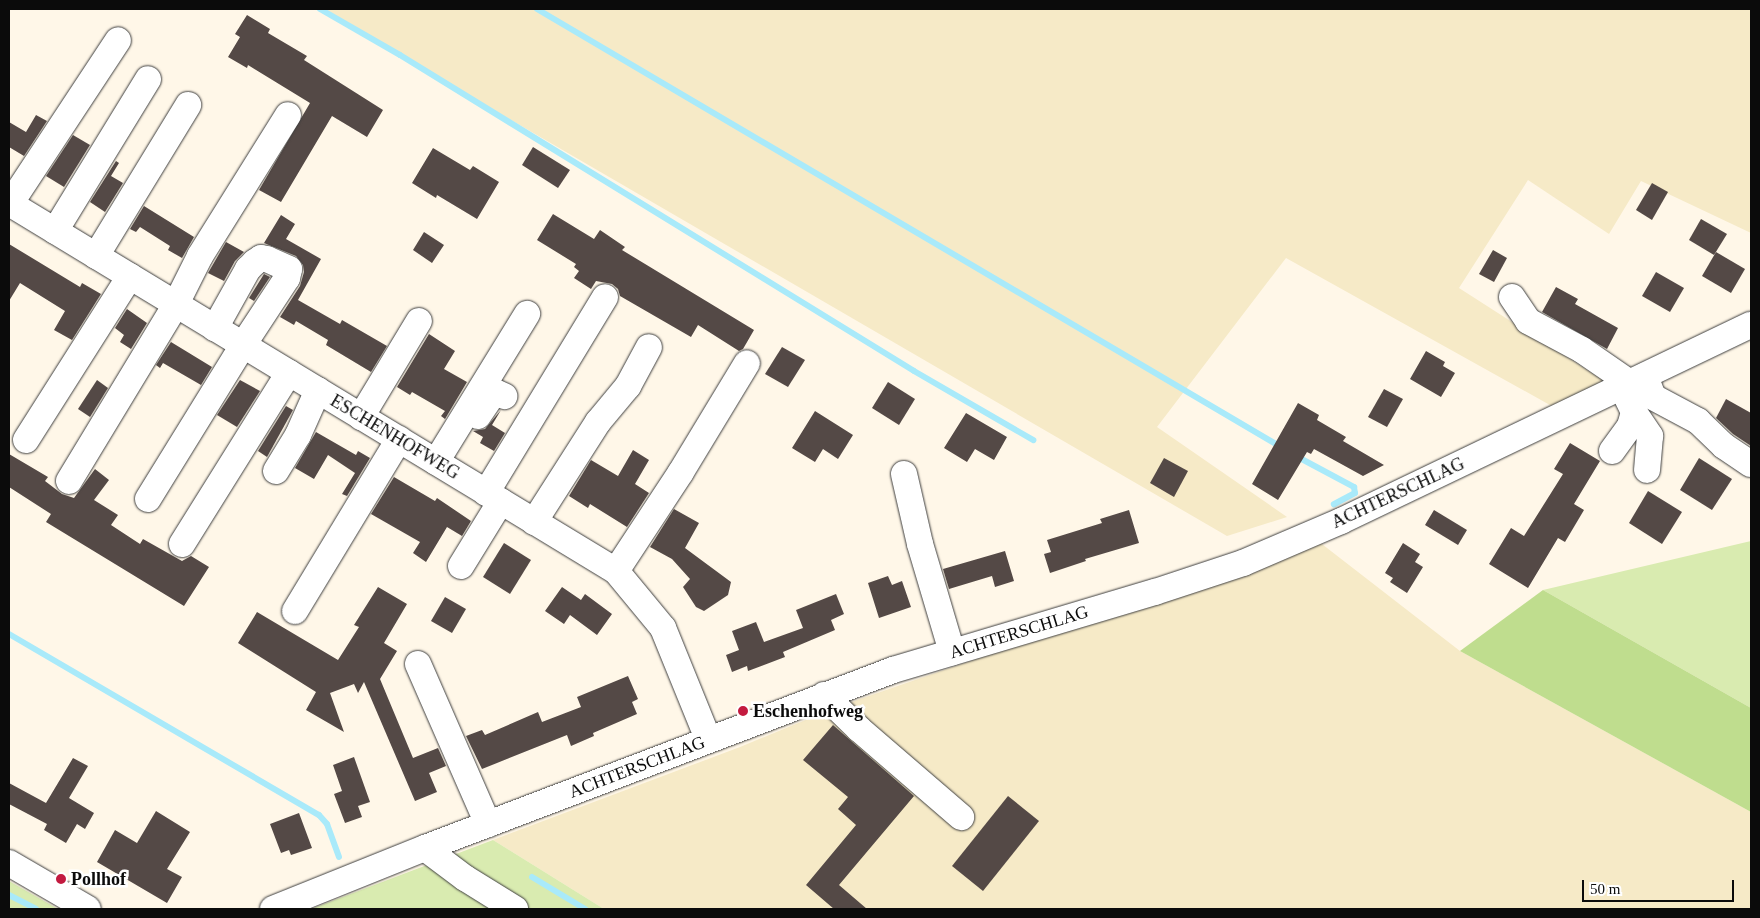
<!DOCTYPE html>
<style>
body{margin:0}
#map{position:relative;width:1760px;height:918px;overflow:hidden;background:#fff7e8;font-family:Georgia,serif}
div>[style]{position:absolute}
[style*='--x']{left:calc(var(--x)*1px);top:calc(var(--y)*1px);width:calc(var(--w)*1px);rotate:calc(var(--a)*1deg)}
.farmland>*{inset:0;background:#f6eac7}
.green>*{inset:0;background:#d9ebb0}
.forest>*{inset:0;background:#bfdd8e}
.stream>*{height:6px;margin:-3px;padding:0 3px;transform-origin:3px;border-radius:3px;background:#a9eafa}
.building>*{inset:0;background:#544946}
.roads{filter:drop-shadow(0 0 1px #3e3e3e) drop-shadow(0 0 1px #3e3e3e)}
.minor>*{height:26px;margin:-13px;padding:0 13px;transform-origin:13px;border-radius:13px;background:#fff}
.dots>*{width:14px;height:14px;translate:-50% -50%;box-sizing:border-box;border:2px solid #fff;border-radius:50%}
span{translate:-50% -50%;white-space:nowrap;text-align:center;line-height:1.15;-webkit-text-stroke:5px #fff;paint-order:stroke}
.street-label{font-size:18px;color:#0b0b0b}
.poi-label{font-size:18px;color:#0b0b0b;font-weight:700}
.left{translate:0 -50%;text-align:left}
.frame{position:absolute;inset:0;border:10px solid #0b0b0b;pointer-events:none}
.scale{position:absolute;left:1582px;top:880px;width:152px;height:22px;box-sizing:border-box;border:2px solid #0b0b0b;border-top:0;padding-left:6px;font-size:15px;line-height:18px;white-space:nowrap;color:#0b0b0b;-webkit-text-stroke:4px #fff;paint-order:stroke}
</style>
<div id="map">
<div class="farmland">
<i style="clip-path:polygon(320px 9px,1751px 9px,1751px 233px,1641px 181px,1609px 234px,1528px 180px,1459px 288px,1609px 384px,1557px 409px,1286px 258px,1157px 427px,1287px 517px,1227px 536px)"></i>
<i style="clip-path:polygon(1318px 541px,1460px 651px,1751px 812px,1751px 909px,604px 909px,493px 840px,740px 747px,837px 707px)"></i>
</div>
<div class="green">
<i style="clip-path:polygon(1751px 541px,1751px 708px,1543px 590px)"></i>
<i style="clip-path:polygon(493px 840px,604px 909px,311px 909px)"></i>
<i style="clip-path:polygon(9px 881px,58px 909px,9px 909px)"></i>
</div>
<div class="forest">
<i style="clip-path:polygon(1543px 590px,1751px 708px,1751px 812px,1460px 651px)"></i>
</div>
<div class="stream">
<i style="--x:320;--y:9;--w:92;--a:29.9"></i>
<i style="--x:400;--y:55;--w:603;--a:31.58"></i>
<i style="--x:914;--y:371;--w:138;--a:30.1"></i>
<i style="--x:537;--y:9;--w:863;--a:30.49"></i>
<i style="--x:1296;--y:456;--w:66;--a:28.1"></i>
<i style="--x:1354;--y:487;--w:6;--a:81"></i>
<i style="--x:1355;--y:493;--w:24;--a:152"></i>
<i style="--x:9;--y:634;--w:359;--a:30.3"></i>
<i style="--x:319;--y:815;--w:12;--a:48"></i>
<i style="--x:327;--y:824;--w:35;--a:70"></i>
<i style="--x:532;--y:877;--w:62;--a:31.1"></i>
<i style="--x:9;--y:895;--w:30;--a:27"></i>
</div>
<div class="building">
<i style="clip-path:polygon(247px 15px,270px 29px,268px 33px,307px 56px,304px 60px,383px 110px,367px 137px,332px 116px,281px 202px,259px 190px,310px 103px,248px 65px,247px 68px,228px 57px,240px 37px,235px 34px)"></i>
<i style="clip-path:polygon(36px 115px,47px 121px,24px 156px,9px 147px,9px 122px,26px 132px)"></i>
<i style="clip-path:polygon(73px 135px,90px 145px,64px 187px,46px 176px)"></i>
<i style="clip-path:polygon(533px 147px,570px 170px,558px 188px,522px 165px)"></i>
<i style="clip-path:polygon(433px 148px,470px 170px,473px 166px,499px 182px,477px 219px,437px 195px,436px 198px,412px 183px)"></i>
<i style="clip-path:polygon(116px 161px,119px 163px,111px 176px,123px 183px,105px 212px,90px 202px)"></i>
<i style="clip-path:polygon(1652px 183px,1668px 192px,1652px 220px,1636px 210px)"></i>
<i style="clip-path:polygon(144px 206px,194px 237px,182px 258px,168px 250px,170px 246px,140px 227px,136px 232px,130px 229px)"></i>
<i style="clip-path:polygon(553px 214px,594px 239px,600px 230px,625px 247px,622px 250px,754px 330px,743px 349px,739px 351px,698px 325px,691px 337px,620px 296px,618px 289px,612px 284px,596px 281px,591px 289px,574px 278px,579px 271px,574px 267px,576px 264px,537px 240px)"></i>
<i style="clip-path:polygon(281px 215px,295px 224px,286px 239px,321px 259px,298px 300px,340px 324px,342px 320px,387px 346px,371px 372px,326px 345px,328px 340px,296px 321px,294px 325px,280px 317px,300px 286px,304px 272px,303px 265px,296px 256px,264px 243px)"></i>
<i style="clip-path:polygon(1701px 219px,1727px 234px,1714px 255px,1689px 240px)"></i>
<i style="clip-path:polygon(424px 232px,444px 245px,432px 263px,413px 250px)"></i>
<i style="clip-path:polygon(226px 242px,244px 252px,235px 261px,224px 281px,208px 273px)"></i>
<i style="clip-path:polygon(9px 244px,80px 287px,82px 283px,101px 294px,72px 340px,54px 330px,65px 311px,20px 283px,9px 301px)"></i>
<i style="clip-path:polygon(1493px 250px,1507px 258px,1494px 282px,1479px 274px)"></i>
<i style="clip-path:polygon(1716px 252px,1745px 269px,1731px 293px,1702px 276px)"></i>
<i style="clip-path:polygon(1656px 272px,1684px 288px,1670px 312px,1642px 296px)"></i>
<i style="clip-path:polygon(264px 274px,270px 277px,254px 301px,249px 298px)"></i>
<i style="clip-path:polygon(1556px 287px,1578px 299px,1575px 304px,1618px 328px,1607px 349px,1542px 312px)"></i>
<i style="clip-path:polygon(127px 309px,147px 323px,131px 349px,120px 342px,124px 335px,115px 328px)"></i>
<i style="clip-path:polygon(429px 334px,455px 351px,444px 369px,467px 382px,445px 419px,441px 416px,445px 411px,412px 392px,410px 395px,397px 387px)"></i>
<i style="clip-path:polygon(171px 342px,212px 367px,201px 385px,163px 363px,160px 368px,156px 365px)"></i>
<i style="clip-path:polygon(782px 347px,805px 360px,788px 387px,765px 374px)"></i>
<i style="clip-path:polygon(1426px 351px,1445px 362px,1443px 366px,1455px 373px,1441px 397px,1410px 379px)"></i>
<i style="clip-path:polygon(97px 380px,108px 388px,90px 417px,78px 409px)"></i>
<i style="clip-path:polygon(240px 380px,260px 391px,237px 427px,217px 415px)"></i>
<i style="clip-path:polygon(888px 382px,915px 399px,899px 425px,872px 408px)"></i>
<i style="clip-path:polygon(1384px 389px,1403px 399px,1387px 427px,1368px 417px)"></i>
<i style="clip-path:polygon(1726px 399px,1751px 413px,1751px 446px,1733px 434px,1716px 418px)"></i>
<i style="clip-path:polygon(1298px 403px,1319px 415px,1317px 420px,1346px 437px,1343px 441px,1384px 465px,1363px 476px,1314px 449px,1311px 454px,1307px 452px,1278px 500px,1252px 484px)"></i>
<i style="clip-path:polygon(286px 406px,293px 410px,267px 457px,258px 451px)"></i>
<i style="clip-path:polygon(501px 410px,492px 425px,505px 433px,494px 451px,480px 443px,483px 437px,473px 431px,485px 429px)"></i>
<i style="clip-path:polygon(815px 411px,853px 435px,838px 459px,823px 449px,815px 462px,792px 448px)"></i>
<i style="clip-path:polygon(966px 413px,1007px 437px,994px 460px,975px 449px,967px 462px,944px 448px)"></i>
<i style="clip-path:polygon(316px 432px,356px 455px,358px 451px,370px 458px,347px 496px,342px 494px,355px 473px,328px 455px,314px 479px,295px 468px)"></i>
<i style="clip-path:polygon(1570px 443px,1600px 461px,1574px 504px,1584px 510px,1565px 542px,1558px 538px,1528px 588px,1489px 564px,1511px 528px,1524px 536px,1563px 474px,1554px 469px)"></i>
<i style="clip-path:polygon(633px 450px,649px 460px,635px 484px,649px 493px,627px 527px,590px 504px,588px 508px,569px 496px,591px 460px,618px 476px)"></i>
<i style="clip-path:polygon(9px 454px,48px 477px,45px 481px,62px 494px,74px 498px,95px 469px,109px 480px,94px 500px,118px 515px,111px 525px,140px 544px,143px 539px,182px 561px,191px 556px,209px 567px,184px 606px,46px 522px,51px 514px,9px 487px)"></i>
<i style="clip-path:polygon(1164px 458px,1188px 471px,1174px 497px,1150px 483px)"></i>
<i style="clip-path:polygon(1699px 458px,1732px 479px,1712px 510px,1680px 490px)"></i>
<i style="clip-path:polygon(394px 477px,435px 501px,437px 498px,471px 521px,462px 536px,447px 527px,426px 562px,413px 553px,420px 542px,371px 514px)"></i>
<i style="clip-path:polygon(1648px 491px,1682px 512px,1662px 544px,1629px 523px)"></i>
<i style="clip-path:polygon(674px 509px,699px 523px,685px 548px,731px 582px,728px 595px,704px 611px,696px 607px,683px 587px,690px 579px,672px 559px,650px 547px)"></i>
<i style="clip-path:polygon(1129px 510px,1139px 543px,1085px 559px,1086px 561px,1050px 573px,1044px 554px,1051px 552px,1047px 540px,1102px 523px,1100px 519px)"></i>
<i style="clip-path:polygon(1434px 510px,1467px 530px,1458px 545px,1425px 525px)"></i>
<i style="clip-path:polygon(504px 543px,531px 560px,510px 594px,483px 577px)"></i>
<i style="clip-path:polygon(1403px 543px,1420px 554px,1415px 562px,1423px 567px,1407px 593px,1390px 582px,1393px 578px,1385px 573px)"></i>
<i style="clip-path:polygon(1005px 551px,1014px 581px,995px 587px,992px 576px,949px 589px,943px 569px)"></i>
<i style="clip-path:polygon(888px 576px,892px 585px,902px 581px,911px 607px,879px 618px,868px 583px)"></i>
<i style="clip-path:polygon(378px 587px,407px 604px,384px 643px,397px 651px,380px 679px,413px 758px,438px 748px,446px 766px,429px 773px,437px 792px,415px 801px,364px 682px,358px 693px,354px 684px,330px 693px,344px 732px,306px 710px,316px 692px,238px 643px,257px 612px,338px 660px,359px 627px,354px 625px)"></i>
<i style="clip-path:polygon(562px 587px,581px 600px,585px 594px,612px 614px,597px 635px,570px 615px,564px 624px,545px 611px)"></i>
<i style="clip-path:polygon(836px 594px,844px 614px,831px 620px,835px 630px,783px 652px,785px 657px,748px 671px,747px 666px,732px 672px,726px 655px,739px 650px,732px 631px,756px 622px,764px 642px,803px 628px,796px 610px)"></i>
<i style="clip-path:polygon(445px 597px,466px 609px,452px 633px,431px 621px)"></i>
<i style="clip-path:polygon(628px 676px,638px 699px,632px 702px,637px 714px,593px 733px,594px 736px,571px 746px,567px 735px,482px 769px,466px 736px,482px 730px,485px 735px,538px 712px,542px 722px,581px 707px,577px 697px)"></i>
<i style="clip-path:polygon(833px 725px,914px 796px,839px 885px,867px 909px,834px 909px,806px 885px,856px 825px,838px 809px,848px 797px,803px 760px)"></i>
<i style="clip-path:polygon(354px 757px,370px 802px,358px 806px,362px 817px,345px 823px,334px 794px,342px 791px,333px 765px)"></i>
<i style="clip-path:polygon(73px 758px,88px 766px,69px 798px,94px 813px,85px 829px,77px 824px,66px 843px,44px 830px,47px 824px,9px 804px,9px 783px,46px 803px)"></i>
<i style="clip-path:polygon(1008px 796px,1039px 821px,983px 891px,952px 866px)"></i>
<i style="clip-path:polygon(156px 811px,190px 832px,167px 869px,182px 877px,167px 903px,97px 862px,115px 830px,137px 843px)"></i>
<i style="clip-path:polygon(299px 813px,312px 848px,291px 855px,289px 850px,281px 853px,270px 824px)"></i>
</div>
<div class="roads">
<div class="minor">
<i style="--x:9;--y:203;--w:710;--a:31.23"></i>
<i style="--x:616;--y:571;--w:74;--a:50.5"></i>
<i style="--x:663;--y:628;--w:120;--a:67.9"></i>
<i style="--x:10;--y:204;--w:196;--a:-56.6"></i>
<i style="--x:55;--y:231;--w:178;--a:-58.5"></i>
<i style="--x:96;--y:256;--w:177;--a:-58.6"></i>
<i style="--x:1512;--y:297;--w:29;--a:56"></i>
<i style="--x:1528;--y:321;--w:61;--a:28.2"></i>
<i style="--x:1582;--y:350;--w:58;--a:34.5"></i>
<i style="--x:1645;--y:376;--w:22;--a:69"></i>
<i style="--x:1653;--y:397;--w:51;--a:28.1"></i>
<i style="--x:1698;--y:421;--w:36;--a:44"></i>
<i style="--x:1724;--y:446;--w:32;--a:34"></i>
<i style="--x:1634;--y:412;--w:29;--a:56"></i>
<i style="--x:1650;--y:436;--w:34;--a:95"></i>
<i style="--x:478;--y:416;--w:27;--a:-56"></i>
<i style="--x:493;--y:394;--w:4;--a:-14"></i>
<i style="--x:497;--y:393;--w:8;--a:23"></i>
<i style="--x:361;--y:417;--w:112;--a:-58.9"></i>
<i style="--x:26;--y:440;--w:194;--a:-57.6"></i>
<i style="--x:1612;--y:451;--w:31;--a:-54"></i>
<i style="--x:1630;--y:426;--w:15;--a:-74"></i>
<i style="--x:1634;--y:412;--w:28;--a:-116"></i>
<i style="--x:436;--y:462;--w:174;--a:-58.4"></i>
<i style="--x:276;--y:471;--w:42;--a:-58.6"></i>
<i style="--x:298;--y:435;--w:49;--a:-66"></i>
<i style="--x:904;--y:474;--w:72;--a:77.1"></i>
<i style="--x:920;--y:544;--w:113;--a:73.5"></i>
<i style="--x:69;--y:481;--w:207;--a:-58.8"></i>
<i style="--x:176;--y:304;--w:54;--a:-63.4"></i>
<i style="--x:200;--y:256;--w:166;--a:-58"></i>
<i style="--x:486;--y:493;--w:229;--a:-58.7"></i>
<i style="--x:148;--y:499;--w:181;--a:-58.3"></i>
<i style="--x:243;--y:345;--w:80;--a:-56.7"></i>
<i style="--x:287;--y:278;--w:9;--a:-77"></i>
<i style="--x:289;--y:269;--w:24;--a:-156"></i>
<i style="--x:267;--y:259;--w:6;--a:-171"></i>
<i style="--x:261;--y:258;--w:7;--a:146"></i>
<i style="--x:255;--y:262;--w:10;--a:135"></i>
<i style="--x:248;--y:269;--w:68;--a:119.2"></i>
<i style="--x:534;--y:522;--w:119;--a:-57.4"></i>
<i style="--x:598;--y:422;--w:47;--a:-50.2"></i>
<i style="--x:628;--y:386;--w:44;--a:-61.7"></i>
<i style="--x:182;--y:544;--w:202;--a:-58"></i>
<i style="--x:461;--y:566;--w:76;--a:-58.4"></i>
<i style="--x:616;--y:571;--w:118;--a:-56.7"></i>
<i style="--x:681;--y:472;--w:127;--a:-58.8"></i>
<i style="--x:295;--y:611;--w:201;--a:-58.8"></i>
<i style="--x:418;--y:664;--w:175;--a:66.4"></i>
<i style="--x:824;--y:695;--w:49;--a:44.2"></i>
<i style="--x:859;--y:729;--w:135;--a:40.8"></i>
<i style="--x:425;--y:848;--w:50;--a:36.9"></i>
<i style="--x:465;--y:878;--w:59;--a:31.8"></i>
<i style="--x:9;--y:863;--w:91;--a:30.2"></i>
<i style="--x:273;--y:909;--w:164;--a:-21.9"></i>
<i style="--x:425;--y:848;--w:501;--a:-20.82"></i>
<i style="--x:893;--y:670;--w:273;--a:-16.6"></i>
<i style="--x:1155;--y:592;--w:93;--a:-18.2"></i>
<i style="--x:1243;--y:563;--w:107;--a:-23.2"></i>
<i style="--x:1341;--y:521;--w:454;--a:-25.6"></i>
</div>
</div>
<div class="dots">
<i style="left:743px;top:711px;background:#c31a3f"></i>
<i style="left:61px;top:879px;background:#c31a3f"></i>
</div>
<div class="street-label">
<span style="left:395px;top:437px;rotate:31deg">ESCHENHOFWEG</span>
<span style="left:1398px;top:493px;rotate:-25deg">ACHTERSCHLAG</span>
<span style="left:1019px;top:632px;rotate:-17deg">ACHTERSCHLAG</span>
<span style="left:637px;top:767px;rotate:-21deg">ACHTERSCHLAG</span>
</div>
<div class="poi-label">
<span class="left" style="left:753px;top:711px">Eschenhofweg</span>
<span class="left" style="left:71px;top:879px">Pollhof</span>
</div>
<div class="frame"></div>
<div class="scale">50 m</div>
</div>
